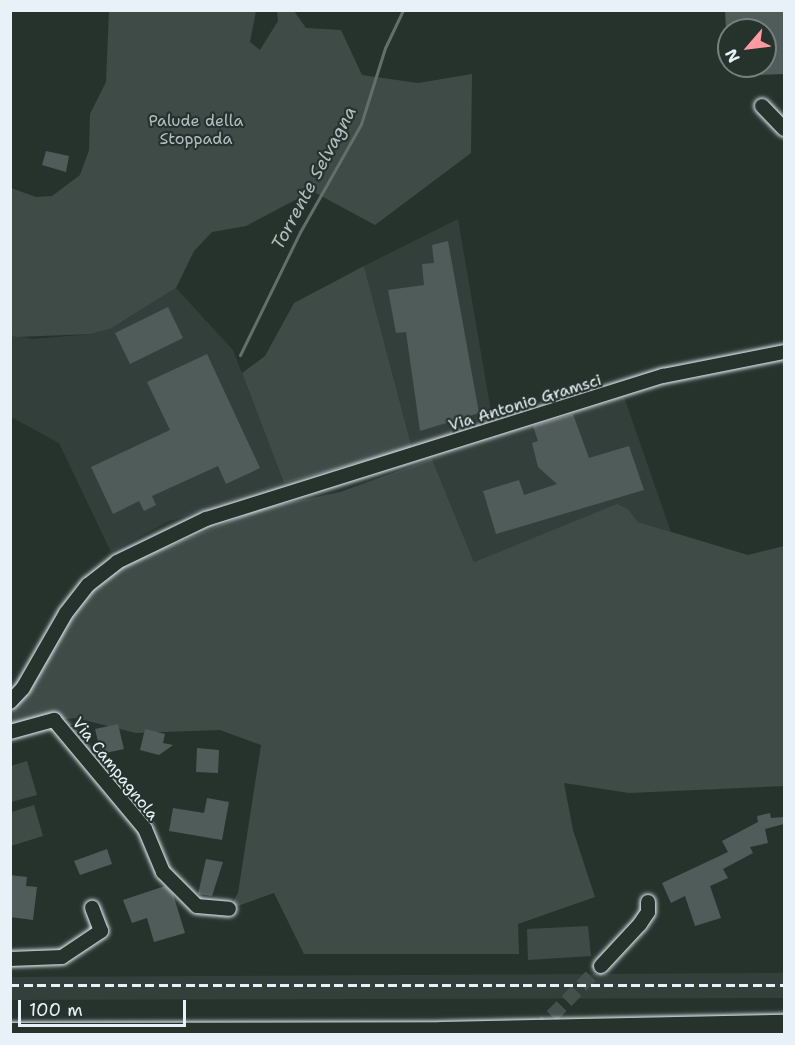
<!DOCTYPE html>
<style>
body{margin:0}
#map{position:relative;width:795px;height:1045px;overflow:hidden;background:#26332d;font-family:"Shantell Sans",sans-serif}
div>[style]{position:absolute}
[style*='--x']{left:calc(var(--x)*1px);top:calc(var(--y)*1px);width:calc(var(--w)*1px);rotate:calc(var(--a)*1deg)}
.built>*{inset:0;background:#333f3a}
.green>*{inset:0;background:#3e4b47}
.stream>*{height:3px;margin:-1.5px;padding:0 1.5px;transform-origin:1.5px;border-radius:1.5px;background:#636f6d}
.building>*{inset:0;background:#505c59}
.minor-tunnel>*{height:14px;margin-top:-7px;transform-origin:0;background:repeating-linear-gradient(90deg,#43504b 0 14px,transparent 0 21px)}
.roads{filter:drop-shadow(0 0 2px #e8f1f8) drop-shadow(0 0 2px #e8f1f8)}
.minor>*{height:14px;margin:-7px;padding:0 7px;transform-origin:7px;border-radius:7px;background:#26332d}
.highway>*{height:21px;margin:-10.5px;padding:0 10.5px;transform-origin:10.5px;border-radius:10.5px;background:#26332d}
.rail>*{height:3px;margin-top:-1.5px;transform-origin:0;background:repeating-linear-gradient(90deg,#e8f1f8 0 9px,transparent 0 13.5px)}
span{translate:-50% -50%;white-space:nowrap;text-align:center;line-height:1.15;-webkit-text-stroke:4.5px #26332d;paint-order:stroke}
.park-label{font-size:16px;color:#b5bfc3}
.street-label{font-size:16px;color:#e8f1f8}
.water-label{font-size:18px;color:#b3bdc0;font-style:italic}
.frame{position:absolute;inset:0;border:12px solid #e8f1f8;pointer-events:none}
.north{position:absolute;left:717px;top:18px;width:60px;height:60px;box-sizing:border-box;background:#26332d;border:2px solid #747f7e;border-radius:50%;rotate:242deg;font-size:16px;font-weight:700;line-height:24px;text-align:center;color:#e8f1f8}
.north::after{content:'';display:block;margin:auto;width:21px;height:27px;background:#ff9aa2;clip-path:polygon(50% 0,100% 100%,50% 72%,0 100%)}
.scale{position:absolute;left:18px;top:1000px;width:168px;height:27px;box-sizing:border-box;border:3px solid #e8f1f8;border-top:0;padding-left:8px;font-size:18px;line-height:21px;white-space:nowrap;color:#e8f1f8;-webkit-text-stroke:4px #26332d;paint-order:stroke}
</style>
<div id="map">
<div class="built">
<i style="clip-path:polygon(458px 219px,493px 423px,412px 448px,364px 266px)"></i>
<i style="clip-path:polygon(176px 288px,233px 350px,284px 483px,167px 522px,111px 552px,59px 443px,11px 417px,11px 335px,33px 339px,91px 334px,110px 329px)"></i>
<i style="clip-path:polygon(624px 397px,671px 532px,638px 522px,628px 509px,617px 505px,474px 562px,432px 459px)"></i>
<i style="clip-path:polygon(784px 973px,784px 998px,10px 1000px,11px 977px)"></i>
</div>
<div class="green">
<i style="clip-path:polygon(109px 11px,256px 11px,250px 42px,260px 50px,278px 21px,277px 11px,294px 11px,306px 28px,341px 30px,362px 75px,418px 83px,472px 74px,471px 153px,375px 225px,312px 191px,246px 226px,212px 232px,194px 251px,176px 288px,110px 329px,91px 334px,16px 337px,10px 335px,11px 188px,36px 197px,52px 196px,80px 175px,89px 150px,90px 114px,106px 82px)"></i>
<i style="clip-path:polygon(364px 266px,412px 448px,284px 483px,242px 373px,265px 356px,294px 303px)"></i>
<i style="clip-path:polygon(432px 459px,474px 562px,617px 504px,628px 509px,638px 522px,748px 555px,784px 546px,784px 786px,629px 793px,564px 783px,573px 830px,595px 897px,518px 924px,519px 954px,304px 954px,274px 893px,229px 909px,238px 893px,261px 745px,220px 730px,136px 733px,76px 718px,27px 723px,11px 730px,11px 712px,101px 574px,260px 509px,340px 492px)"></i>
<i style="clip-path:polygon(27px 761px,37px 795px,11px 802px,11px 766px)"></i>
<i style="clip-path:polygon(34px 805px,43px 836px,11px 846px,11px 812px)"></i>
<i style="clip-path:polygon(588px 926px,591px 956px,528px 960px,527px 929px)"></i>
</div>
<div class="stream">
<i style="--x:240;--y:355;--w:137;--a:-64"></i>
<i style="--x:300;--y:232;--w:124;--a:-60.5"></i>
<i style="--x:361;--y:124;--w:80;--a:-72.5"></i>
<i style="--x:385;--y:48;--w:42;--a:-64.7"></i>
</div>
<div class="building">
<i style="clip-path:polygon(725px 10px,784px 10px,784px 74px,753px 75px,753px 66px,765px 66px,765px 30px,726px 30px)"></i>
<i style="clip-path:polygon(46px 151px,69px 156px,66px 172px,42px 165px)"></i>
<i style="clip-path:polygon(448px 241px,479px 413px,420px 431px,406px 332px,396px 333px,388px 290px,424px 285px,422px 264px,434px 263px,432px 245px)"></i>
<i style="clip-path:polygon(168px 307px,183px 338px,130px 364px,115px 333px)"></i>
<i style="clip-path:polygon(207px 354px,260px 468px,226px 484px,218px 466px,152px 496px,156px 505px,144px 511px,139px 501px,113px 514px,91px 467px,170px 430px,147px 382px)"></i>
<i style="clip-path:polygon(573px 414px,589px 458px,629px 446px,644px 490px,496px 534px,483px 491px,519px 480px,524px 495px,557px 484px,538px 467px,532px 443px,538px 441px,533px 426px)"></i>
<i style="clip-path:polygon(118px 724px,124px 749px,101px 754px,95px 729px)"></i>
<i style="clip-path:polygon(145px 729px,165px 734px,163px 743px,173px 745px,159px 755px,140px 750px)"></i>
<i style="clip-path:polygon(197px 748px,219px 750px,218px 773px,196px 772px)"></i>
<i style="clip-path:polygon(207px 798px,229px 802px,222px 840px,169px 831px,173px 808px,204px 813px)"></i>
<i style="clip-path:polygon(770px 813px,771px 818px,784px 817px,784px 824px,765px 829px,768px 843px,750px 847px,753px 853px,723px 869px,728px 878px,710px 886px,721px 918px,695px 926px,685px 896px,671px 903px,662px 883px,728px 852px,722px 841px,758px 822px,757px 816px)"></i>
<i style="clip-path:polygon(107px 849px,112px 864px,80px 875px,74px 861px)"></i>
<i style="clip-path:polygon(206px 859px,223px 862px,212px 896px,198px 894px)"></i>
<i style="clip-path:polygon(10px 875px,27px 877px,26px 886px,37px 887px,33px 920px,10px 917px)"></i>
<i style="clip-path:polygon(165px 886px,173px 894px,185px 933px,154px 942px,147px 918px,132px 923px,123px 900px)"></i>
</div>
<div class="minor-tunnel">
<i style="--x:537;--y:1031;--w:91;--a:-45.4"></i>
</div>
<div class="roads">
<div class="minor">
<i style="--x:762;--y:106;--w:32;--a:46"></i>
<i style="--x:10;--y:702;--w:19;--a:-47"></i>
<i style="--x:23;--y:688;--w:86;--a:-60.2"></i>
<i style="--x:66;--y:613;--w:36;--a:-52"></i>
<i style="--x:88;--y:585;--w:37;--a:-38"></i>
<i style="--x:117;--y:562;--w:99;--a:-25.8"></i>
<i style="--x:206;--y:519;--w:479;--a:-17.4"></i>
<i style="--x:663;--y:376;--w:123;--a:-11.2"></i>
<i style="--x:10;--y:732;--w:46;--a:-15.3"></i>
<i style="--x:54;--y:720;--w:142;--a:50.1"></i>
<i style="--x:145;--y:829;--w:47;--a:67.3"></i>
<i style="--x:163;--y:872;--w:48;--a:45"></i>
<i style="--x:197;--y:906;--w:32;--a:5"></i>
<i style="--x:10;--y:959;--w:52;--a:-2.2"></i>
<i style="--x:62;--y:957;--w:47;--a:-33.7"></i>
<i style="--x:101;--y:931;--w:25;--a:-111"></i>
<i style="--x:601;--y:966;--w:57;--a:-47.1"></i>
<i style="--x:640;--y:924;--w:14;--a:-56"></i>
<i style="--x:648;--y:912;--w:10;--a:-90"></i>
</div>
<div class="highway">
<i style="--x:10;--y:1033;--w:431;--a:-0.1"></i>
<i style="--x:441;--y:1032;--w:343;--a:-1.2"></i>
</div>
</div>
<div class="rail">
<i style="--x:10;--y:985;--w:774;--a:0"></i>
</div>
<div class="park-label">
<span style="left:196px;top:130px">Palude della<br>Stoppada</span>
</div>
<div class="street-label">
<span style="left:525px;top:403px;rotate:-17deg">Via Antonio Gramsci</span>
<span style="left:115px;top:769px;rotate:51deg">Via Campagnola</span>
</div>
<div class="water-label">
<span style="left:314px;top:178px;rotate:-62deg">Torrente Selvagna</span>
</div>
<div class="frame"></div>
<div class="north">N</div>
<div class="scale">100 m</div>
</div>
